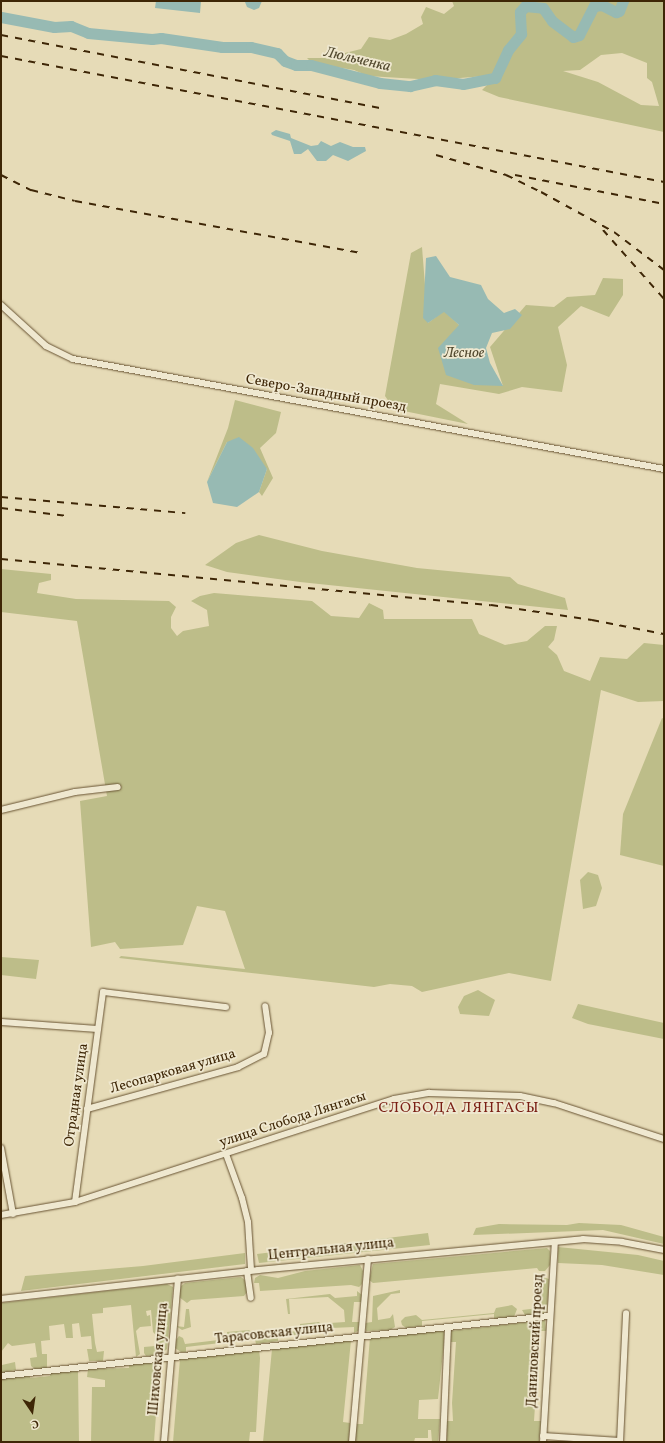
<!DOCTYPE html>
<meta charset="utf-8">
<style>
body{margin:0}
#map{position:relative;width:665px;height:1443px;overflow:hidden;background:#e6dbb7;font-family:Vollkorn,serif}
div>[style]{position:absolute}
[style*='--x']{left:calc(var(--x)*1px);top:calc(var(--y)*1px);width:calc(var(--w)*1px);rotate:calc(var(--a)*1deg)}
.green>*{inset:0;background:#bdbd89}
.water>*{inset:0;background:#97bab3}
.river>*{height:11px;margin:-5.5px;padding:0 5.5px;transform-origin:5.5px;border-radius:5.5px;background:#97bab3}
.roads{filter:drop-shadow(0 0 1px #685332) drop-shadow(0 0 1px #685332)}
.minor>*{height:6px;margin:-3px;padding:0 3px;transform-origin:3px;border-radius:3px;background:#efe8d0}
.rail>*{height:2px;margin-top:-1px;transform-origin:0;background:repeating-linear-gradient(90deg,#3e2606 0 7px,transparent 0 14px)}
span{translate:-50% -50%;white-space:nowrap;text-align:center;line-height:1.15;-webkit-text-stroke:3.5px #efe8d0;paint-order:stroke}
.street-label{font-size:14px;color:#3e2606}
.water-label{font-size:15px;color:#544b31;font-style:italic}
.neighbourhood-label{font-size:15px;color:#7a1f14;letter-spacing:1px}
.frame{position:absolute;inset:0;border:2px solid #3e2606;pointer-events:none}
.north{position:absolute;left:12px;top:1391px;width:40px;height:40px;-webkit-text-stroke:3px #efe8d0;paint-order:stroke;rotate:167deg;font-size:11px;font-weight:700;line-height:16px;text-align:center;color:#3e2606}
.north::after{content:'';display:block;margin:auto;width:14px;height:18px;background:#3e2606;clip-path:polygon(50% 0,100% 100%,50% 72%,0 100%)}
</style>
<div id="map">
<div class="green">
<i style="clip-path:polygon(evenodd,452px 1px,664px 1px,664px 132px,499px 97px,482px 90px,491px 81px,485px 76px,435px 80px,368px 76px,354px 70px,312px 63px,307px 58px,325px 58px,361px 49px,369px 37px,390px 40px,406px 34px,423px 24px,421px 17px,426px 7px,444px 14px,454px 6px,452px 1px,622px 53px,647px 63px,647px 78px,652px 82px,659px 106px,641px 105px,598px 82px,563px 71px,580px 70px,601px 55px,622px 53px)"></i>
<i style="clip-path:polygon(422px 247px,428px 323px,444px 311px,459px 325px,503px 386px,490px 347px,526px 305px,554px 307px,567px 297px,595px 295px,603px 278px,623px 279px,623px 295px,609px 317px,581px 306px,558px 327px,567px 365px,562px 392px,522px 387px,499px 394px,440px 384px,436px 404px,468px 424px,394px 409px,385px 396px,411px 253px)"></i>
<i style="clip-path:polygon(235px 400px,281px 412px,276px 433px,260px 448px,273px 478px,262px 496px,259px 492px,267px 469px,227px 442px,207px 482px,228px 428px)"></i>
<i style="clip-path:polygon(259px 535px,322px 551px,417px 568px,510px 577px,518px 584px,565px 598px,568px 610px,300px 582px,227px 572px,205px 565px,236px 543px)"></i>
<i style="clip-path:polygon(1px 569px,51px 574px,51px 580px,39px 583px,37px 593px,76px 599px,169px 601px,176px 607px,171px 617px,171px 628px,177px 636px,183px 631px,209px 626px,207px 610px,191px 601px,200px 596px,214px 593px,312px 601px,331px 616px,359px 618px,369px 603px,383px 610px,384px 619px,472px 619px,479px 634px,505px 645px,527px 641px,545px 626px,557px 626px,554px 640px,548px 647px,557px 655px,564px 671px,590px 681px,600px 657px,627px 659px,644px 643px,664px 645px,664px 701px,638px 702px,601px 690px,551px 981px,509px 973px,422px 992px,412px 986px,390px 984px,374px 987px,119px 958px,121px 956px,245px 969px,225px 911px,197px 906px,183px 945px,120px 949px,115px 942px,91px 947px,80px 801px,107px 796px,77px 621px,1px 612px)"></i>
<i style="clip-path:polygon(662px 718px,664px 719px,664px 866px,620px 855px,623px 814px)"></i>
<i style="clip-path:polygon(588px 872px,598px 875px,602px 888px,596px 906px,583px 909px,580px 880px)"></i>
<i style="clip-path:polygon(1px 957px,39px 960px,36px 979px,1px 975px)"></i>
<i style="clip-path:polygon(478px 990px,495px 1000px,489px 1016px,460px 1014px,458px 1007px,464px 996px)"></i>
<i style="clip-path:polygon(578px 1004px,664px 1023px,664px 1039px,588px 1024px,572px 1018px)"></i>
<i style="clip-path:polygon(579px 1223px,621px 1225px,664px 1237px,664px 1244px,603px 1230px,473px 1235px,476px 1228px,499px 1224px,567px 1225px)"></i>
<i style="clip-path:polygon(428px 1233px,430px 1245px,259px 1263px,257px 1254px)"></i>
<i style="clip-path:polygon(558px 1247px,638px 1255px,664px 1261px,664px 1275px,602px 1265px,558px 1263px)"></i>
<i style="clip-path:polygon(547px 1248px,550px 1251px,550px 1265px,545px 1271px,539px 1271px,537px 1268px,373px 1283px,369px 1280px,373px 1264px)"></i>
<i style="clip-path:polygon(245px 1253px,245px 1264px,21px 1291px,25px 1276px,143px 1266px)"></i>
<i style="clip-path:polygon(360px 1265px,363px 1271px,362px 1284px,359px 1287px,351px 1285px,260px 1291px,259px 1283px,254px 1283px,255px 1278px,260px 1275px,278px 1278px,305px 1271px)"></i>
<i style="clip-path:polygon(241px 1277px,246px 1281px,247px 1292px,244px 1296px,191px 1300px,187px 1303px,179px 1297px,181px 1286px,185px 1283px)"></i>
<i style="clip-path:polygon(543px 1277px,549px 1279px,547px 1310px,543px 1314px,525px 1315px,522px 1310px,539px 1308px,539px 1297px,534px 1297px,534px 1282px,543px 1282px)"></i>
<i style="clip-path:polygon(167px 1284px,173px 1287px,167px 1349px,160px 1355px,146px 1356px,144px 1353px,144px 1347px,155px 1346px,155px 1340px,158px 1337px,153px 1332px,151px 1310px,146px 1311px,147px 1316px,150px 1315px,151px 1326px,140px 1327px,136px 1331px,140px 1354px,136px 1357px,131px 1305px,103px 1308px,103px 1313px,92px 1314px,95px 1343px,97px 1352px,104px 1351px,103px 1361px,89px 1361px,87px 1349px,92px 1349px,91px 1336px,81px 1337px,79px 1323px,72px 1324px,73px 1338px,66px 1338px,64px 1324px,49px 1326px,50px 1340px,41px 1341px,42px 1354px,47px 1354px,47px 1368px,35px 1369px,31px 1366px,30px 1358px,37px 1357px,35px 1343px,12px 1346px,8px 1343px,1px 1352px,1px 1303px)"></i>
<i style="clip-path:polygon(400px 1290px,400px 1293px,391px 1294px,377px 1308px,378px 1320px,390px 1318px,393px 1314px,395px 1327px,390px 1330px,366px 1331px,365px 1323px,372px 1322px,373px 1296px)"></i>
<i style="clip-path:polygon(357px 1291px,362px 1295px,361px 1302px,354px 1302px,352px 1322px,359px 1322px,358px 1331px,354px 1333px,354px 1327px,331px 1328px,330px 1323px,345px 1322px,344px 1310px,328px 1297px,289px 1299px,290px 1314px,288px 1314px,286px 1299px,330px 1294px,335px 1298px,357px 1296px)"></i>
<i style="clip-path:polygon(512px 1305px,517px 1309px,514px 1317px,494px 1319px,494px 1314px,422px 1321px,422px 1326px,406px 1328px,402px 1325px,401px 1321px,405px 1317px,416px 1315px,422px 1320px,494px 1313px,496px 1308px)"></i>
<i style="clip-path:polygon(186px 1309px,189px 1309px,191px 1327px,182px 1330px,176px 1326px,184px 1327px)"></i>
<i style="clip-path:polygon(545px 1320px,546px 1331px,540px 1331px,534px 1421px,541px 1421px,539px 1442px,447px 1442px,447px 1421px,453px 1421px,452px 1403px,456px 1342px,449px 1342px,450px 1331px)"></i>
<i style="clip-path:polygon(319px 1322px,324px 1328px,322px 1332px,278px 1337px,278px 1341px,256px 1344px,255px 1339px,186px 1347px,186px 1352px,181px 1352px,175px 1348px,176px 1340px,179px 1336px,183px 1338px,185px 1344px,227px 1339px,227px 1332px,249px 1330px,259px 1339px,283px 1336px,286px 1332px,300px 1331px,300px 1324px)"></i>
<i style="clip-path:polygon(442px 1330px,445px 1333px,438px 1399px,419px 1400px,418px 1419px,440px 1419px,438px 1442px,432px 1442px,431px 1430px,428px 1430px,428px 1438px,415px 1438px,414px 1442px,354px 1442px,356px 1424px,363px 1424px,370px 1337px)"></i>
<i style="clip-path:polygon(351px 1340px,343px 1422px,350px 1423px,349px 1442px,263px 1442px,272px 1349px)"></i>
<i style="clip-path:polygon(259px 1350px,260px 1358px,256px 1432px,250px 1432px,249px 1442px,173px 1442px,180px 1359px)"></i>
<i style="clip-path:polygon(1px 1360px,2px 1365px,15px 1362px,16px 1370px,1px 1373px)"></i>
<i style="clip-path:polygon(160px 1360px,154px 1442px,91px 1442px,92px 1387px,105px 1387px,105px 1380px,87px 1377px,88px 1369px,129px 1368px,129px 1364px)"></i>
<i style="clip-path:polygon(78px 1370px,79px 1442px,1px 1442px,1px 1379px,30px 1375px,30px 1378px,50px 1376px,50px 1373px)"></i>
</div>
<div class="water">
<i style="clip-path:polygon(156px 1px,201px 1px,200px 13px,155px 8px)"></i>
<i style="clip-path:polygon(262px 1px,259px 8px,254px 10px,247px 7px,245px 2px)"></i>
<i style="clip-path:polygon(276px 130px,290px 134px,291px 138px,311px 146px,318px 145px,321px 141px,331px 146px,340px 142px,353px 147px,365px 147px,366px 151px,348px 161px,333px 155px,326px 161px,317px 161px,308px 149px,301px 154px,294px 154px,290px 141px,272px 135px,271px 133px)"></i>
<i style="clip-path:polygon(436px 256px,450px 277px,481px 285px,488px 299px,504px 313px,515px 309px,522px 315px,510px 329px,492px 333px,486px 348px,490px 363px,503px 386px,474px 385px,446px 375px,438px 348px,459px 325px,444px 312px,428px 323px,423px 318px,426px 258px)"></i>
<i style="clip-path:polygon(239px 437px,253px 448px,267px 469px,259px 492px,237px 507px,213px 503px,207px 482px,227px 442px)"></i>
</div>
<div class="river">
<i style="--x:1;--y:17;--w:54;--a:10.7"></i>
<i style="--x:54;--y:27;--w:17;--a:-3"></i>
<i style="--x:71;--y:26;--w:18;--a:22"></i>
<i style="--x:88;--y:33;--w:64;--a:5.4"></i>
<i style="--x:152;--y:39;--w:9;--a:-6"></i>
<i style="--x:161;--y:38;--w:62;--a:8.4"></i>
<i style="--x:222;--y:47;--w:29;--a:0"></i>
<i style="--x:251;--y:47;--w:27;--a:13"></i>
<i style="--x:277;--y:53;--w:11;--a:45"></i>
<i style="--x:285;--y:61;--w:12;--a:20"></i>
<i style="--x:296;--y:65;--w:15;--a:0"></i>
<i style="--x:311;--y:65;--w:71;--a:14.6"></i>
<i style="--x:380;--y:83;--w:30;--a:6"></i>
<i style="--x:410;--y:86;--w:26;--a:-13"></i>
<i style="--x:435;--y:80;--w:28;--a:8"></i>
<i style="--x:463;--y:84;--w:33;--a:-11"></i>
<i style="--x:495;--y:78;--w:31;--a:-65"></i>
<i style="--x:508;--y:50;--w:21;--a:-51"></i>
<i style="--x:521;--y:34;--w:22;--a:-93"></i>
<i style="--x:520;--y:12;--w:8;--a:-50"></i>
<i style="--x:525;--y:6;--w:18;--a:6"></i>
<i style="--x:543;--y:8;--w:16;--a:55"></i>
<i style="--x:552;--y:21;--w:26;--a:37"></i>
<i style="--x:573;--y:37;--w:6;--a:-18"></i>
<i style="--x:579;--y:35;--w:33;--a:-63"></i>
<i style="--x:594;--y:6;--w:8;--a:-7"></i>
<i style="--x:602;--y:5;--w:16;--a:27"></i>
<i style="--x:616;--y:12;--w:3;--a:-18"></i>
<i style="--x:619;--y:11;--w:11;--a:-68"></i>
</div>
<div class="roads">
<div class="minor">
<i style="--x:1;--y:305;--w:61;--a:42.3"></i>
<i style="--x:46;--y:346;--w:30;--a:26"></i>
<i style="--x:73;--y:359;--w:601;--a:10.54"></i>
<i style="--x:1;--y:810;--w:76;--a:-13.7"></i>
<i style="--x:75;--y:792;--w:43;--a:-6.6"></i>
<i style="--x:1;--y:1022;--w:97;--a:4.1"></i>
<i style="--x:87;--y:1109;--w:157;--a:-15.5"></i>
<i style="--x:238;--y:1067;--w:29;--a:-27"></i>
<i style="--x:264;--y:1054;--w:22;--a:-77"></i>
<i style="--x:269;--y:1033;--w:27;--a:-98"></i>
<i style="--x:1;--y:1148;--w:67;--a:79.7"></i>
<i style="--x:226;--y:1154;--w:47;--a:70"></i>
<i style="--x:242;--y:1198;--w:25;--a:76"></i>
<i style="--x:248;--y:1222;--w:48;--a:86.4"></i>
<i style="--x:75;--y:1202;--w:212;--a:-82.4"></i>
<i style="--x:103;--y:992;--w:124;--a:7"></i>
<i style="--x:1;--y:1215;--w:75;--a:-10"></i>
<i style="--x:75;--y:1202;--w:335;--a:-17.9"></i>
<i style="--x:394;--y:1099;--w:36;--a:-10"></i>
<i style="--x:429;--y:1093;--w:91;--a:1.9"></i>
<i style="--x:520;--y:1096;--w:35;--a:12"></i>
<i style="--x:554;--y:1103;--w:116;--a:18.1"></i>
<i style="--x:247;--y:1271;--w:27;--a:82"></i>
<i style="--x:1;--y:1299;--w:259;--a:-6.4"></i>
<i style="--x:258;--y:1270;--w:326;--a:-5.4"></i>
<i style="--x:583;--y:1239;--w:39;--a:4"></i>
<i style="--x:622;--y:1242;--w:43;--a:10.8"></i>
<i style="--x:1;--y:1376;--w:551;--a:-6.25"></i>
<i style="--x:543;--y:1436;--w:77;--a:3.7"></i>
<i style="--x:164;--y:1442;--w:164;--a:-85.1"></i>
<i style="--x:352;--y:1442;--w:184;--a:-85"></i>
<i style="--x:443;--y:1442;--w:115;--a:-87.5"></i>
<i style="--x:543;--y:1442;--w:200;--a:-86.6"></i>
<i style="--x:620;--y:1442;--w:129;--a:-87.3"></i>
</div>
</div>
<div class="rail">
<i style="--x:1;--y:35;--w:387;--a:10.9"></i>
<i style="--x:1;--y:56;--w:675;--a:10.76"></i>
<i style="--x:436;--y:155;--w:73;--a:15.9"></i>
<i style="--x:506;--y:175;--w:39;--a:26"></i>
<i style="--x:541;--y:192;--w:83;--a:28.7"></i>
<i style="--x:614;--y:232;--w:63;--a:37.2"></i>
<i style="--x:1;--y:175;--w:34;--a:27"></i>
<i style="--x:31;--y:190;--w:45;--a:14"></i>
<i style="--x:75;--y:201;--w:292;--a:10.3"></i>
<i style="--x:515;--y:175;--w:152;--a:11"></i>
<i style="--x:603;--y:230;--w:92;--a:48.5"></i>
<i style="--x:1;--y:497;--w:185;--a:5"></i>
<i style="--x:1;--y:508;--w:67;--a:6.8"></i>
<i style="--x:1;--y:559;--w:492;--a:5.4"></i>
<i style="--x:491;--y:605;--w:102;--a:8.4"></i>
<i style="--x:592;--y:620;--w:73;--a:11"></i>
</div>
<div class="street-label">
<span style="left:326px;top:394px;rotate:10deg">Северо-Западный проезд</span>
<span style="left:173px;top:1072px;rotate:-16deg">Лесопарковая улица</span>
<span style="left:77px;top:1095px;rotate:-82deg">Отрадная улица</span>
<span style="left:293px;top:1120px;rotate:-18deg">улица Слобода Лянгасы</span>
<span style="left:331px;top:1250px;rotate:-6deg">Центральная улица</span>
<span style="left:274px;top:1334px;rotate:-6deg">Тарасовская улица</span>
<span style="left:536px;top:1341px;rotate:-87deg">Даниловский проезд</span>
<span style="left:159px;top:1359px;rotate:-85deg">Шиховская улица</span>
</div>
<div class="water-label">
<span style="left:357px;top:60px;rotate:13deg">Люльченка</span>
<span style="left:464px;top:354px">Лесное</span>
</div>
<div class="neighbourhood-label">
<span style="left:459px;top:1109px">СЛОБОДА ЛЯНГАСЫ</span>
</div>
<div class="frame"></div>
<div class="north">С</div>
</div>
